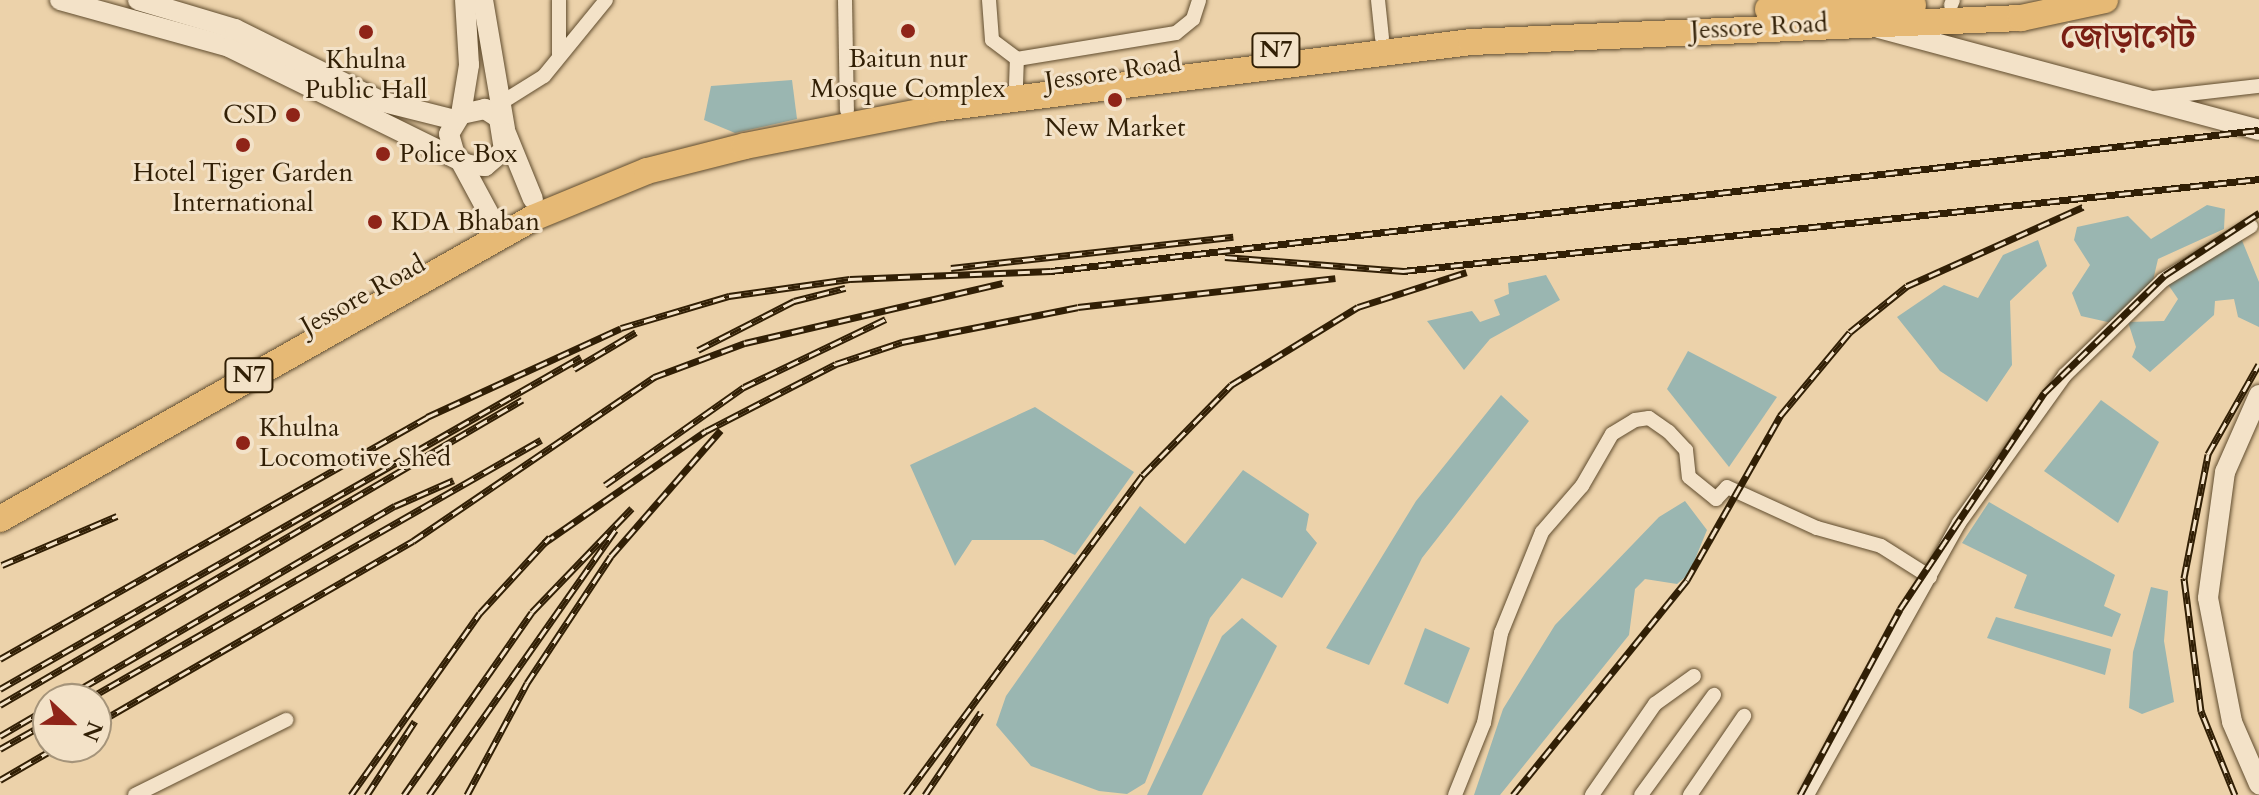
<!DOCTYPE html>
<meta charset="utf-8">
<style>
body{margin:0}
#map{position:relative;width:2259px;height:795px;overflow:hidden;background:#ecd2aa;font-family:Cardo,"Noto Serif Bengali",serif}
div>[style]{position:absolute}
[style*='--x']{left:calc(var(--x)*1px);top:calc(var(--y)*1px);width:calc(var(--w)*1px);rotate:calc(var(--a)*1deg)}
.water>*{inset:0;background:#9ab6b1}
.roads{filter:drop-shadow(0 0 2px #604c2e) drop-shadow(0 0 2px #604c2e)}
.street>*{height:14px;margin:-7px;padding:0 7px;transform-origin:7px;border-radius:7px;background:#f3e2c8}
.secondary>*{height:20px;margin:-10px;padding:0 10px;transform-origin:10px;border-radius:10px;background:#f3e2c8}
.highway>*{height:26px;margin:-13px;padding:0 13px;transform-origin:13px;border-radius:13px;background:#e6b975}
.rail>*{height:7px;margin-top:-3.5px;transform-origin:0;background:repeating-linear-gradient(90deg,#f3e2c8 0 12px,#311f05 0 24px);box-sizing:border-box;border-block:2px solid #311f05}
.dots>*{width:22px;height:22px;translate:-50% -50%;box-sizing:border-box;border:4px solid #f3e2c8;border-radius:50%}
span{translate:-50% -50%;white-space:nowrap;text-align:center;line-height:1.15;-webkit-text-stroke:6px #f3e2c8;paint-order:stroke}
.shield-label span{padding:2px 6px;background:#f3e2c8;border:2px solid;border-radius:6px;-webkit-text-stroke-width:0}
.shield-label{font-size:24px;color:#311f05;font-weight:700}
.street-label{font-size:26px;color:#311f05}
.poi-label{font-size:26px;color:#311f05}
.right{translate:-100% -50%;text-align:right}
.left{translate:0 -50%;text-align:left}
.district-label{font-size:34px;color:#7a1f14;font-weight:700}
.north{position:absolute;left:32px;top:683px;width:80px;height:80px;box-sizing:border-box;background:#f3e2c8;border:2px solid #a5947a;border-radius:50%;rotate:112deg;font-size:22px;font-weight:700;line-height:32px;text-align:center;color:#311f05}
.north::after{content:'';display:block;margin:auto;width:28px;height:36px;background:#8f2418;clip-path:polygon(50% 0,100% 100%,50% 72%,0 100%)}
</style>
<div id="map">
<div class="water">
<i style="clip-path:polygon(792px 80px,797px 119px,735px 133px,704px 120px,711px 86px)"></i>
<i style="clip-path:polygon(2207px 205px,2225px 209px,2224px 229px,2158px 259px,2152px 285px,2112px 323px,2081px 316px,2072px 293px,2090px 265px,2074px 240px,2077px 227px,2128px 216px,2151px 239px)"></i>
<i style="clip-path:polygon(2241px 238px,2259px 282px,2259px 327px,2238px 317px,2234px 299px,2215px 301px,2214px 315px,2150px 372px,2132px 357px,2136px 347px,2128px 322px,2164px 321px,2178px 299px,2167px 283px)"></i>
<i style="clip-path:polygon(2038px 240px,2047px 266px,2010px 301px,2012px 365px,1987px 402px,1940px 371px,1897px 317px,1944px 285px,1978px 298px,2003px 255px)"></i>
<i style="clip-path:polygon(1546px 275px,1560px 300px,1490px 339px,1464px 370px,1427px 321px,1472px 311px,1480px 322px,1500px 315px,1494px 300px,1509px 294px,1508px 283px)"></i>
<i style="clip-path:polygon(1688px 351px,1777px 397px,1729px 467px,1667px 389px)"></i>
<i style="clip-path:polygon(1501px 395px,1529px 421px,1422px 558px,1369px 665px,1326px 648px,1416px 501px)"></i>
<i style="clip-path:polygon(2101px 400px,2159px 442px,2118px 523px,2044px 471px)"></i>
<i style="clip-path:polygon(1035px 407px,1134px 472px,1075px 555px,1043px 540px,972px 540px,955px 566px,910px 465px)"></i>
<i style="clip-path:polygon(1243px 470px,1309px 514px,1306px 530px,1317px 543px,1282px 598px,1242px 578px,1210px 618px,1145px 783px,1127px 794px,1099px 791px,1031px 766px,996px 725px,1006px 696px,1140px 506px,1185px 544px)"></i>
<i style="clip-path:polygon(1685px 501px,1707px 530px,1689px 574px,1677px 584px,1645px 579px,1635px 589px,1629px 635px,1500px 795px,1474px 795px,1503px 709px,1555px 625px,1659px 517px)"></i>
<i style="clip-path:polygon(1989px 502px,2115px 575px,2104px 606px,2121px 614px,2112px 637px,2014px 608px,2027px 575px,1962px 543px)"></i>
<i style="clip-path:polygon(2151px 587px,2168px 591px,2164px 641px,2174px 702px,2142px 714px,2129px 708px,2133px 652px)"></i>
<i style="clip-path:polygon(1996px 617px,2111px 649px,2105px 675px,1987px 638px)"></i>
<i style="clip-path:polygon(1242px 618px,1277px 646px,1202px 795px,1147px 795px,1222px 636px)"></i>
<i style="clip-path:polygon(1425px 628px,1470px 648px,1448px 704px,1404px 684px)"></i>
</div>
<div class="roads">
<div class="street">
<i style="--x:845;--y:0;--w:110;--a:89"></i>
<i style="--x:989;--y:0;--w:40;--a:85.7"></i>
<i style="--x:992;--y:40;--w:31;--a:37"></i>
<i style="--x:1017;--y:59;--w:161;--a:-9.3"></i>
<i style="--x:1176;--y:33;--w:22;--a:-39"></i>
<i style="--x:1193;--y:19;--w:20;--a:-72"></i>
<i style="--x:1378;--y:0;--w:38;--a:84"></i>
<i style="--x:1951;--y:5;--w:5;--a:-68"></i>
<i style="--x:559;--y:56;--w:56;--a:-90"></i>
<i style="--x:1016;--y:85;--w:26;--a:-88"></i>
<i style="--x:2153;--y:98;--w:107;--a:-6.5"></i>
<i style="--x:504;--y:101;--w:47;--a:-32"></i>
<i style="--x:544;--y:76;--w:98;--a:-50.8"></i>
<i style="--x:135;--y:795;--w:169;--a:-26.4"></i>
<i style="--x:1455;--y:795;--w:78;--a:-68.1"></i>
<i style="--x:1484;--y:723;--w:92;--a:-79.3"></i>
<i style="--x:1501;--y:633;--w:109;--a:-67.9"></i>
<i style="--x:1542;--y:532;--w:61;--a:-49"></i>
<i style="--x:1582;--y:486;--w:60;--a:-60"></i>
<i style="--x:1612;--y:434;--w:27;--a:-31"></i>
<i style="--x:1635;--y:420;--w:14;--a:-8"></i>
<i style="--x:1649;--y:418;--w:24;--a:35"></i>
<i style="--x:1669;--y:432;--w:25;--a:47"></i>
<i style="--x:1686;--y:450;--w:27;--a:84"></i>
<i style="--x:1689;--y:477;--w:35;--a:39"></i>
<i style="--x:1716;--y:499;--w:16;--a:-47"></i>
<i style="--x:1727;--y:487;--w:99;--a:24.5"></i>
<i style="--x:1817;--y:528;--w:66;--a:15.7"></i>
<i style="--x:1881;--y:546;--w:58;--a:32.3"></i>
<i style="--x:1592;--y:795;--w:111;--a:-55.3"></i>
<i style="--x:1655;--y:704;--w:48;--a:-35.7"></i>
<i style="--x:1641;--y:795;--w:124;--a:-53.9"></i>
<i style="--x:1690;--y:795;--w:96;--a:-55.6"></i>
<i style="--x:1807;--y:795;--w:312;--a:-60.8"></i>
<i style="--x:1959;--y:523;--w:182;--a:-54.4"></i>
<i style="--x:2065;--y:375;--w:136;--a:-44.1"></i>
<i style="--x:2163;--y:280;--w:103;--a:-31.5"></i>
</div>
<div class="secondary">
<i style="--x:60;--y:0;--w:175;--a:15.5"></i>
<i style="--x:229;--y:47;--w:267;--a:26.2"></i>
<i style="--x:469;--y:165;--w:16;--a:4"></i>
<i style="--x:485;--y:166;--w:25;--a:-40"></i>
<i style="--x:504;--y:150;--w:32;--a:-99"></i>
<i style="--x:499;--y:118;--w:17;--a:-147"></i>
<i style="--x:485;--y:109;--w:25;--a:168"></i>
<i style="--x:461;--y:114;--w:23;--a:121"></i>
<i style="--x:449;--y:134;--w:22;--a:74"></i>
<i style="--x:138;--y:0;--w:101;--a:16.6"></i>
<i style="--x:235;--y:29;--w:162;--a:26.4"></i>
<i style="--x:380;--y:101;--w:77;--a:14.2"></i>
<i style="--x:483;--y:0;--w:131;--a:80.3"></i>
<i style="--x:1879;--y:28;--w:393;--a:15"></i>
<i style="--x:461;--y:114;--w:50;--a:-80.7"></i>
<i style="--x:469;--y:65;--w:65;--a:-93.5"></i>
<i style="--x:506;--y:133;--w:71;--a:67.8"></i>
<i style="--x:461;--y:162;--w:84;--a:61.6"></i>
<i style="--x:2259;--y:395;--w:84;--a:113.8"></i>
<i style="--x:2225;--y:472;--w:127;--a:97.7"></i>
<i style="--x:2208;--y:598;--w:126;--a:79"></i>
<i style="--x:2232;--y:722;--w:68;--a:66.5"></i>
</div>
<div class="highway">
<i style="--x:1768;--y:9;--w:145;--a:-1.6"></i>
<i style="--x:0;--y:519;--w:612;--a:-29.45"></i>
<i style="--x:533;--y:218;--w:123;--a:-22.4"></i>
<i style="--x:647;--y:171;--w:101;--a:-14.3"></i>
<i style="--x:745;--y:146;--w:200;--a:-11"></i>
<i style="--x:941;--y:108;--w:534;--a:-7.1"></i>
<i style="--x:1471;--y:42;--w:551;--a:-2.5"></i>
<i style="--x:2021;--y:18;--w:86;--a:-12.1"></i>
</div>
</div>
<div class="rail">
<i style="--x:1225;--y:257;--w:179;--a:4.5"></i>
<i style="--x:1403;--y:271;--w:861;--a:-6.13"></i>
<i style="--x:951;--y:268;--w:284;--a:-6.3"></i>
<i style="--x:698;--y:350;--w:108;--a:-27"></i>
<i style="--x:794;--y:301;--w:53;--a:-14.3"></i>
<i style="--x:574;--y:369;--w:72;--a:-30.8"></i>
<i style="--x:605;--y:485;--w:170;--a:-35.2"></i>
<i style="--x:744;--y:387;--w:157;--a:-25.6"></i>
<i style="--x:544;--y:543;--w:197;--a:-34.7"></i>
<i style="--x:706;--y:431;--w:146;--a:-27.3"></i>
<i style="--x:836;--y:364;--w:70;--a:-18.4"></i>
<i style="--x:902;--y:342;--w:179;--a:-11.2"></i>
<i style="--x:1078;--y:307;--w:259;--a:-6.4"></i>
<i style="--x:2;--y:565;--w:125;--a:-23.1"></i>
<i style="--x:0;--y:659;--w:491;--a:-29.5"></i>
<i style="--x:427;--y:417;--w:213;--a:-24.6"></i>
<i style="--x:621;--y:328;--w:113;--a:-16.5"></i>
<i style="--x:729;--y:296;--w:122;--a:-8"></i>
<i style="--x:850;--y:279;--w:201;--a:-2.3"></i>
<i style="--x:1051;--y:271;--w:1216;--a:-6.66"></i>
<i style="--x:0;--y:689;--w:669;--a:-29.74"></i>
<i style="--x:63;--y:699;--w:384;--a:-30.2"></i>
<i style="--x:395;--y:506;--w:64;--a:-23.8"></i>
<i style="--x:88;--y:699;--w:522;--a:-29.76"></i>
<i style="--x:0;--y:705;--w:605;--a:-30.3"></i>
<i style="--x:96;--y:724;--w:366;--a:-30"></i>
<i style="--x:413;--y:541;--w:292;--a:-34.2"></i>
<i style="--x:654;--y:377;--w:97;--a:-20.5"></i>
<i style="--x:745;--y:343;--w:265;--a:-13.1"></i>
<i style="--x:0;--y:736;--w:56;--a:-30.3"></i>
<i style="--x:0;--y:749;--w:55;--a:-29.4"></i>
<i style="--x:0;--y:780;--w:66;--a:-30.1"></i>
<i style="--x:351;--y:795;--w:223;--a:-54.7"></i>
<i style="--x:480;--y:613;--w:103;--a:-47.4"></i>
<i style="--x:367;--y:795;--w:88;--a:-57"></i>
<i style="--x:404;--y:795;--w:223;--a:-55"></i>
<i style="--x:532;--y:612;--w:144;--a:-46.1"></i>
<i style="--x:429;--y:795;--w:324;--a:-54.9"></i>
<i style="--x:467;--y:795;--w:127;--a:-61.8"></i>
<i style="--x:527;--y:683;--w:152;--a:-56.5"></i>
<i style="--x:611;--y:556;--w:167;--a:-48.9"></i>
<i style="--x:906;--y:795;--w:398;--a:-53.5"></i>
<i style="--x:1143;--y:475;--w:126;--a:-45.6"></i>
<i style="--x:1231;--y:385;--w:149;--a:-31.6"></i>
<i style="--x:1358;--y:307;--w:114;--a:-17.8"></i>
<i style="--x:925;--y:795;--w:100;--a:-56"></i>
<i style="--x:1513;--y:795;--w:277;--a:-51"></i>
<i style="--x:1687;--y:580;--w:189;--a:-60.4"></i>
<i style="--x:1780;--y:416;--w:109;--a:-50.2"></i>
<i style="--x:1850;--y:332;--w:73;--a:-38.9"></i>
<i style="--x:1907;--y:286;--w:193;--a:-24.2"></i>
<i style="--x:1800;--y:795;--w:211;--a:-61.7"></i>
<i style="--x:1900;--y:609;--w:260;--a:-56.3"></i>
<i style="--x:2044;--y:393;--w:169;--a:-44.3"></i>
<i style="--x:2165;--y:275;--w:113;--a:-33.4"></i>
<i style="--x:2235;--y:795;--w:91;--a:-112"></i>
<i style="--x:2201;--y:711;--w:134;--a:-97.3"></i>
<i style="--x:2184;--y:578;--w:126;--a:-79"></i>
<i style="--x:2208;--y:454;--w:103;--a:-60.5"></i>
</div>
<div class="dots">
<i style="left:908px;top:31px;background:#8f2418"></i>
<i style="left:366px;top:32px;background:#8f2418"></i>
<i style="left:1115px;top:100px;background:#8f2418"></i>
<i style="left:293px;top:115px;background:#8f2418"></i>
<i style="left:243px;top:145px;background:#8f2418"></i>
<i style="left:383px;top:154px;background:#8f2418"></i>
<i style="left:375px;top:222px;background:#8f2418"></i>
<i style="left:243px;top:443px;background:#8f2418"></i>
</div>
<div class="shield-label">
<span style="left:1276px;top:50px">N7</span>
<span style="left:249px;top:375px">N7</span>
</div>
<div class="street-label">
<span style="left:1759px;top:27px;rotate:-3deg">Jessore Road</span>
<span style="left:1113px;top:72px;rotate:-8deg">Jessore Road</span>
<span style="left:363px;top:295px;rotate:-29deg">Jessore Road</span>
</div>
<div class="poi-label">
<span style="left:908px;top:74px">Baitun nur<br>Mosque Complex</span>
<span style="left:366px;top:75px">Khulna<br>Public Hall</span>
<span class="right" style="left:277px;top:115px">CSD</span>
<span style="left:1115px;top:128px">New Market</span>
<span class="left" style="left:399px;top:154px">Police Box</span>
<span style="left:243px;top:188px">Hotel Tiger Garden<br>International</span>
<span class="left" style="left:391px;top:222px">KDA Bhaban</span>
<span class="left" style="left:259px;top:443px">Khulna<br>Locomotive Shed</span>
</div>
<div class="district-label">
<span style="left:2128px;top:37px">জোড়াগেট</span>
</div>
<div class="north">N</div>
</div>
